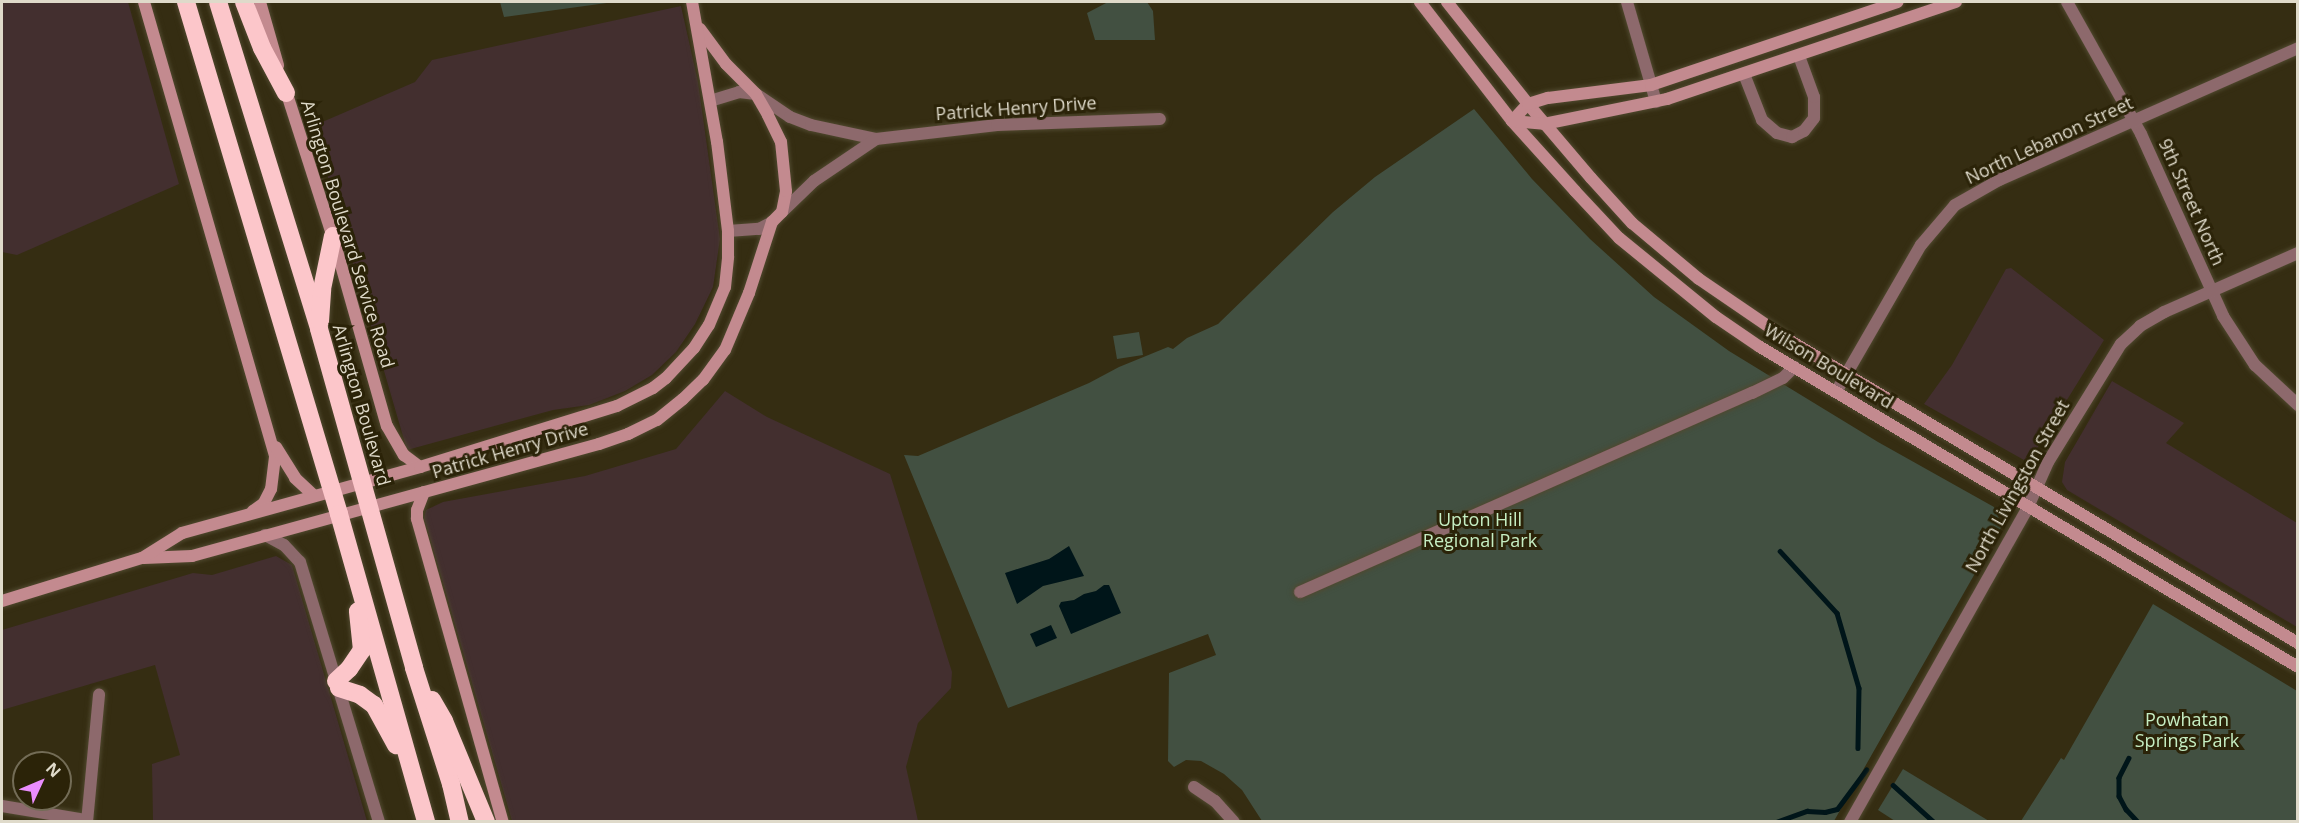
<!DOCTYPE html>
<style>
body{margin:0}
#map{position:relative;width:2299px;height:823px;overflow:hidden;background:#352d12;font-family:"Open Sans",sans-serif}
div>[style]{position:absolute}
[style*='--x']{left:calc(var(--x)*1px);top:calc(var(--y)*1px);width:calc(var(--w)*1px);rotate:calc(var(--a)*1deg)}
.commercial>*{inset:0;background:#432f2f}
.green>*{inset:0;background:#425041}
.water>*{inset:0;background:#001519}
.stream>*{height:4.5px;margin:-2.25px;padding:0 2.25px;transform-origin:2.25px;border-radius:2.25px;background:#001519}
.roads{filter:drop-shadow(0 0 2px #50492f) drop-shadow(0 0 2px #50492f)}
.street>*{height:12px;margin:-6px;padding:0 6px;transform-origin:6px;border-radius:6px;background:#8d696c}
.secondary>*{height:12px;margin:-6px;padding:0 6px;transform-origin:6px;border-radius:6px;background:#c38a8f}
.highway>*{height:18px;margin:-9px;padding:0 9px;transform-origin:9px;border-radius:9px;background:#fcc6ca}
span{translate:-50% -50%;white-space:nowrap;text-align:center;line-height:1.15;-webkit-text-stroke:6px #2b2308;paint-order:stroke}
.street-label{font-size:18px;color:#dfdaca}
.park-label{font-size:18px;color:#c6eec3}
.frame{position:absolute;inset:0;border:3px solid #dfdaca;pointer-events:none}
.north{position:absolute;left:12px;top:751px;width:60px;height:60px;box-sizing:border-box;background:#2b2308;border:2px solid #736c56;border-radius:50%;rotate:46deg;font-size:16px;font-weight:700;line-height:24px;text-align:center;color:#dfdaca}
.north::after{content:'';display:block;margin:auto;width:21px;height:27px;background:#ea8dfd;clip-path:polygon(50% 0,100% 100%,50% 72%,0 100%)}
</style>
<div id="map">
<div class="commercial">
<i style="clip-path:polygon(2px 2px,128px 2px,179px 184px,17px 255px,2px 252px)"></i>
<i style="clip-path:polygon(681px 6px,698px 82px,720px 239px,713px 287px,695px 324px,676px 352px,652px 375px,625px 391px,589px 405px,553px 410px,407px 450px,313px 126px,415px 82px,432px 60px)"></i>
<i style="clip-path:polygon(2011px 268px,2104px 340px,2036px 450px,2024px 460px,1924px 404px,1952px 365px,2006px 269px)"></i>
<i style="clip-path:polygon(2112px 381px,2184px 423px,2166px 443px,2297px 523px,2297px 627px,2067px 490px,2062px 482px,2065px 462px)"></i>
<i style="clip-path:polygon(725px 391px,767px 417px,890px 474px,952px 672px,951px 688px,918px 723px,906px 767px,918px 821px,512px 821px,434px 552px,424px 518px,426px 510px,443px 502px,585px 476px,676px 449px)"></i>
<i style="clip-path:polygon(276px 556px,292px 565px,367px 821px,153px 821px,152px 764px,180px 755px,155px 665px,2px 710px,2px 630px,193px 573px,212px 575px)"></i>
</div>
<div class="green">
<i style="clip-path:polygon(500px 2px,614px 2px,504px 17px)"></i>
<i style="clip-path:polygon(1108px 2px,1147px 2px,1153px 11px,1155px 40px,1095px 40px,1087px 13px)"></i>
<i style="clip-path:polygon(1474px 109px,1532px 179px,1590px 239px,1654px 297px,1729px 351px,1878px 442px,1994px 507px,2002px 526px,1834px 821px,1262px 821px,1242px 790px,1224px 774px,1201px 761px,1186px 760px,1174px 767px,1168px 761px,1169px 673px,1216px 655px,1208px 634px,1008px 708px,904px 455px,918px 456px,1089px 383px,1119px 367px,1168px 347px,1173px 349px,1187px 338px,1218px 324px,1333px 212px,1375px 177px)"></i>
<i style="clip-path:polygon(1139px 332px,1143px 355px,1117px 359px,1113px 336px)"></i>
<i style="clip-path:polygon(2153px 604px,2297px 691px,2297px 821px,2021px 821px,2061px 758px,2064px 760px)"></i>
<i style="clip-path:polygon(1903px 769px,1989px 821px,1895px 821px,1878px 810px)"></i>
</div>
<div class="water">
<i style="clip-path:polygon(1069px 546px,1084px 576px,1043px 586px,1017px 604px,1005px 573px,1049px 559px)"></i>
<i style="clip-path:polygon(1104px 585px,1109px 585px,1121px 613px,1071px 634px,1059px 606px,1061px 602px,1074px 600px,1084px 594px,1096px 591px)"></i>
<i style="clip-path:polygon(1051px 625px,1057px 638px,1036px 647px,1030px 634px)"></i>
</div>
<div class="stream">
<i style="--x:1780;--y:551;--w:84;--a:47.4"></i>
<i style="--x:1837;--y:613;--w:78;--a:73.7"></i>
<i style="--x:1859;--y:688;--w:60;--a:91"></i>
<i style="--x:2129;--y:758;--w:22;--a:117"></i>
<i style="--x:2119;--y:778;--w:18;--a:90"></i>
<i style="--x:2119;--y:796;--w:15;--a:62"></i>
<i style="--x:2126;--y:809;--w:18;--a:47"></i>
<i style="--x:1893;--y:785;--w:55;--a:42.1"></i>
<i style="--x:1776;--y:822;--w:33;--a:-20"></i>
<i style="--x:1807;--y:811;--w:18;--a:3"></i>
<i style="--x:1825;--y:812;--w:12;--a:-14"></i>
<i style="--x:1837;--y:809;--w:49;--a:-53.4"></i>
</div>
<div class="roads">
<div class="street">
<i style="--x:1627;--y:2;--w:104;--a:73.8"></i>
<i style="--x:2067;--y:2;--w:151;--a:60.7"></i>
<i style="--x:2141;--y:134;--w:200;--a:65.7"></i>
<i style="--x:2223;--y:316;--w:59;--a:56.9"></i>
<i style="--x:2255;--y:365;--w:59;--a:42.9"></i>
<i style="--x:1744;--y:74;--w:49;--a:68.6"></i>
<i style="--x:1762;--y:120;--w:20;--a:41"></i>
<i style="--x:1777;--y:133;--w:16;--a:15"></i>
<i style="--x:1792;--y:137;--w:13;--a:-27"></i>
<i style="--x:1804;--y:131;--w:16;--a:-52"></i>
<i style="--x:1814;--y:118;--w:21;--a:-90"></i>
<i style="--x:1814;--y:97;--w:44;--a:-110.1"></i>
<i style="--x:710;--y:101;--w:30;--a:-17"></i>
<i style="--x:739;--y:92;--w:17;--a:7"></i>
<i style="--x:756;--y:94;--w:41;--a:34.1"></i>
<i style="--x:790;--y:117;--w:22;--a:21"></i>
<i style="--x:811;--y:125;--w:66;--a:12.2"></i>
<i style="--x:876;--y:139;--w:122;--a:-6.6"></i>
<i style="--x:997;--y:125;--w:163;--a:-2.1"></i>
<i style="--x:782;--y:212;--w:45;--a:-44.1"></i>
<i style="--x:814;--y:181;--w:75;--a:-34.1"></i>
<i style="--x:728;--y:231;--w:31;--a:-4"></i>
<i style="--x:759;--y:229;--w:15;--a:-28"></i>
<i style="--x:1836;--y:392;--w:170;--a:-60"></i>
<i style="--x:1921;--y:245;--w:52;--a:-49.6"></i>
<i style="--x:1955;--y:205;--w:51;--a:-29.6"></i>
<i style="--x:1999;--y:180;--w:327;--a:-23.8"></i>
<i style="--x:265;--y:535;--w:21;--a:28"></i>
<i style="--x:284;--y:545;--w:23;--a:47"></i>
<i style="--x:300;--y:562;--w:272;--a:73.1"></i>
<i style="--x:1300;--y:592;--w:494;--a:-23.8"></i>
<i style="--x:1752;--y:393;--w:34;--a:-26"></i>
<i style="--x:1783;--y:378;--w:16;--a:-45"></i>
<i style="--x:1194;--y:787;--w:25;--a:34"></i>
<i style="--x:1215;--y:801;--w:28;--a:48"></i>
<i style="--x:2;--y:806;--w:86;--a:9.4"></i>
<i style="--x:87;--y:822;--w:128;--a:-84.6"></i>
<i style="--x:1850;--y:822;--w:362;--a:-60.5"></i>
<i style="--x:2028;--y:507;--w:49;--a:-66"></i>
<i style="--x:2048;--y:462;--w:139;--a:-58.3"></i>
<i style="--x:2121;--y:344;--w:26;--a:-43"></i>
<i style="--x:2140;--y:326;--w:28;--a:-30"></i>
<i style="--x:2164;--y:312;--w:146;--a:-23.8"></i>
</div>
<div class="secondary">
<i style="--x:144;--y:2;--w:473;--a:73.9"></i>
<i style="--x:275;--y:457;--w:32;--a:97"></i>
<i style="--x:271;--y:489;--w:16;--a:117"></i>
<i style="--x:264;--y:503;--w:14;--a:144"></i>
<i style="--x:260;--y:2;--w:66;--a:74.1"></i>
<i style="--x:1420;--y:2;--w:150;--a:52.3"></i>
<i style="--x:1512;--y:121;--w:94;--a:48"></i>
<i style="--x:1575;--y:191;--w:64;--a:46.9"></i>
<i style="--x:1619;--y:238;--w:125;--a:39.2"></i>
<i style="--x:1716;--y:317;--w:53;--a:34.3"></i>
<i style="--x:1760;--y:347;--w:626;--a:30.74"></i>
<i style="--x:1447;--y:2;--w:130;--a:51.5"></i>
<i style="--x:1528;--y:104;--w:97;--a:49.6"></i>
<i style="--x:1591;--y:178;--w:61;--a:47.7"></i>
<i style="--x:1632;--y:223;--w:87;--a:39.9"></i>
<i style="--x:1699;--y:279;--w:107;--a:34.3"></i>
<i style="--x:1787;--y:339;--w:595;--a:30.75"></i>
<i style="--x:285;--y:88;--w:164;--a:72.2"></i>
<i style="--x:335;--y:244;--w:189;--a:74.1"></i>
<i style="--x:387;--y:426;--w:34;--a:60"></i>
<i style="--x:404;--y:455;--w:20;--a:37"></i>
<i style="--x:1512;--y:121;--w:32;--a:5"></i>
<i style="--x:1544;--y:124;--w:126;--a:-11.5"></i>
<i style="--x:1667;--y:99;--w:305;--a:-18.6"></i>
<i style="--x:1512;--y:121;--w:23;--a:-47"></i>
<i style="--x:1528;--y:104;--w:21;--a:-17"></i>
<i style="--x:1548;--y:98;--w:104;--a:-7.2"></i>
<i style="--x:1651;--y:85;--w:260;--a:-18.6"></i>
<i style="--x:276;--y:447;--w:36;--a:58"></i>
<i style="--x:295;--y:478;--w:26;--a:43"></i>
<i style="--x:424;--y:492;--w:19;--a:111"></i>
<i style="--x:417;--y:510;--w:9;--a:90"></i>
<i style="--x:417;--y:519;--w:315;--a:74.2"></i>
<i style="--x:144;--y:558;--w:48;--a:-2.4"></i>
<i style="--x:192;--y:556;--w:422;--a:-15.4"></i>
<i style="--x:599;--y:444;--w:31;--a:-19"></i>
<i style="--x:628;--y:434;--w:32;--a:-26"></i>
<i style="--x:657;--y:420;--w:33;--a:-39"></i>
<i style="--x:683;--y:399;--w:28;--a:-44"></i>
<i style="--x:703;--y:380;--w:37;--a:-54"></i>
<i style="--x:725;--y:350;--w:62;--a:-67.2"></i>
<i style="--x:749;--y:293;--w:75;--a:-72.1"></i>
<i style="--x:772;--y:222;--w:14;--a:-45"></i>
<i style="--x:782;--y:212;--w:21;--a:-79"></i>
<i style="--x:786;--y:191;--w:49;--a:-95.8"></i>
<i style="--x:781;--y:142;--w:30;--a:-116"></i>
<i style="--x:768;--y:115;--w:24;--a:-120"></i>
<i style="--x:756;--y:94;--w:42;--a:-135"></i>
<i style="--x:726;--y:64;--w:44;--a:-126.6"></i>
<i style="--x:2;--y:601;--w:146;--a:-17.1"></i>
<i style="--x:142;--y:558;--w:47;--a:-32"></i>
<i style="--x:182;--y:533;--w:247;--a:-15.5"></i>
<i style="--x:420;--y:467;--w:206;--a:-17.2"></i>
<i style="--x:617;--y:406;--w:40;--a:-26.6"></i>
<i style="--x:653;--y:388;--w:16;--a:-38"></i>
<i style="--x:666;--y:378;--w:41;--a:-47"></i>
<i style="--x:694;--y:348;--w:27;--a:-57"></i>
<i style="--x:709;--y:325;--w:41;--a:-67.2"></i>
<i style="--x:725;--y:287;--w:30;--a:-84"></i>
<i style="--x:728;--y:257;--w:26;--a:-90"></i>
<i style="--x:728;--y:231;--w:90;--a:-97"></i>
<i style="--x:717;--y:142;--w:142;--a:-100.1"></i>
</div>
<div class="highway">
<i style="--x:186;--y:2;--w:534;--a:73.36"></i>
<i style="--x:339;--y:514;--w:320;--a:74.2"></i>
<i style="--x:218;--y:2;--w:342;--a:72.8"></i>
<i style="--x:319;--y:329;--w:352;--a:74.3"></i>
<i style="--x:414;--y:668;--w:122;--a:72.3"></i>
<i style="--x:451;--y:784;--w:39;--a:77"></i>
<i style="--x:244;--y:2;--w:49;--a:68.6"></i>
<i style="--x:262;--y:48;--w:51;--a:61.9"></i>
<i style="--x:320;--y:321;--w:32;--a:-86"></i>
<i style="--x:322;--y:289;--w:54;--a:-78.3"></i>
<i style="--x:336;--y:681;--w:18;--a:-43"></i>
<i style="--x:349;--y:669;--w:23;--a:-56"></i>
<i style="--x:362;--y:650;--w:39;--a:-96"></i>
<i style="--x:339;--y:688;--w:22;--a:18"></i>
<i style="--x:360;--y:695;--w:17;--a:36"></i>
<i style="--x:374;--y:705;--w:46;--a:61.2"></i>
<i style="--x:432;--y:700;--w:24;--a:60"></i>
<i style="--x:444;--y:721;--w:109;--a:67.4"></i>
</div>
</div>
<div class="street-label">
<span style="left:1016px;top:108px;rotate:-4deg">Patrick Henry Drive</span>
<span style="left:2049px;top:140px;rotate:-25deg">North Lebanon Street</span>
<span style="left:2192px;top:202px;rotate:66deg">9th Street North</span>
<span style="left:348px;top:234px;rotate:73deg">Arlington Boulevard Service Road</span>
<span style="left:1829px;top:366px;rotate:31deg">Wilson Boulevard</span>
<span style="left:362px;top:405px;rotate:74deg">Arlington Boulevard</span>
<span style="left:510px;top:450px;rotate:-16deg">Patrick Henry Drive</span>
<span style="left:2017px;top:486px;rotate:-61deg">North Livingston Street</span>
</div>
<div class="park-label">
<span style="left:1480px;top:530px">Upton Hill<br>Regional Park</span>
<span style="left:2187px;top:730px">Powhatan<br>Springs Park</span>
</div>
<div class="frame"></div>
<div class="north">N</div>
</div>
